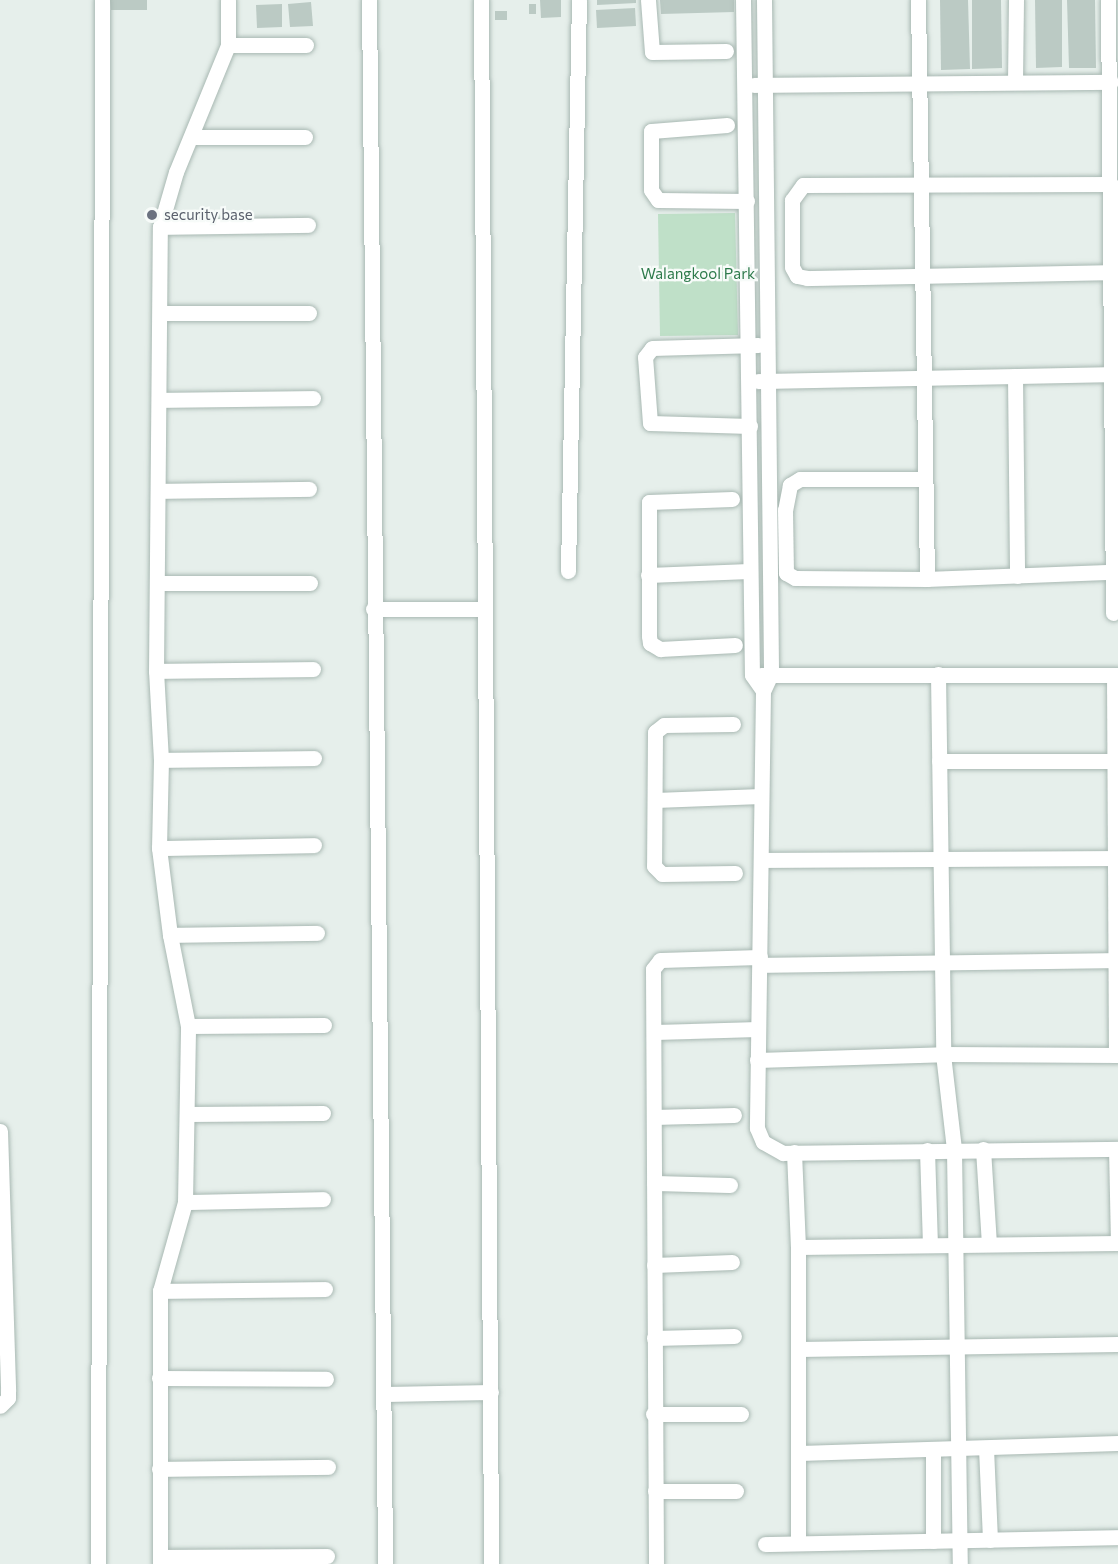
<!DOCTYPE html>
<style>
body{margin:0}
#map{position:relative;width:1118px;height:1564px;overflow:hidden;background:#e6efeb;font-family:Commissioner,sans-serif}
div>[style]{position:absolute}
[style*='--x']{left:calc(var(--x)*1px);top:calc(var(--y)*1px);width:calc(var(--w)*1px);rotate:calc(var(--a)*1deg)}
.green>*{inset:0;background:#bfe0c8}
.building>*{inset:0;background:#bbcac4}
.roads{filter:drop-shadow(0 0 2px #a8b8b2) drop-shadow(0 0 2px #a8b8b2)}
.street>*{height:15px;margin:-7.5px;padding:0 7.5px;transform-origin:7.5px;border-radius:7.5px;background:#fff}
.dots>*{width:16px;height:16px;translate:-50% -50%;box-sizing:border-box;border:3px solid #f7fbf9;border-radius:50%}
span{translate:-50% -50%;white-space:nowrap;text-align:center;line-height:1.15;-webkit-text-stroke:4.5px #f7fbf9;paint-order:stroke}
.worship-label{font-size:15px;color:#5b616d}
.left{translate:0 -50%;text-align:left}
.park-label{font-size:15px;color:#2d7a4b}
</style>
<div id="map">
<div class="green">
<i style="clip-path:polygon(735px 213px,738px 335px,660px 336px,658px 214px)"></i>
</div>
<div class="building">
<i style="clip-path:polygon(110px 0,147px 0,147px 10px,111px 10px)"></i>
<i style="clip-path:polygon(540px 0,561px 0,561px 17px,541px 18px)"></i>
<i style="clip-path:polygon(597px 0,636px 0,636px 3px,597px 5px)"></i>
<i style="clip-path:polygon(660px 0,734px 0,734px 12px,661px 14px)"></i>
<i style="clip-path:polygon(940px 0,968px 0,970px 69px,941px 70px)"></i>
<i style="clip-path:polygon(972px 0,1001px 0,1002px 68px,972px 69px)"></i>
<i style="clip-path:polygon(1035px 0,1062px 0,1062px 67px,1036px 68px)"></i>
<i style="clip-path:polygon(1067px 0,1095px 0,1096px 68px,1069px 68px)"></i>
<i style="clip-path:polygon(311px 2px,313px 26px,290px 27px,288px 4px)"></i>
<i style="clip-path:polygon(282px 4px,282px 27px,257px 28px,256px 5px)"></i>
<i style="clip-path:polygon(529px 4px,536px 4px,536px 14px,529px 14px)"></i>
<i style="clip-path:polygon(635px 8px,636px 26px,597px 28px,596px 10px)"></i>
<i style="clip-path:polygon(495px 11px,507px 11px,507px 20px,495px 20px)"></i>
</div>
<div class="roads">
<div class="street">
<i style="--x:369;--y:0;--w:1564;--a:89.41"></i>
<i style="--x:481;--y:0;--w:1564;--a:89.63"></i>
<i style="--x:648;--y:0;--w:52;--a:85.6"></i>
<i style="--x:652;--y:52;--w:74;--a:-0.8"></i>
<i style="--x:743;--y:0;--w:675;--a:89.24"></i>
<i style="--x:752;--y:675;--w:19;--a:55"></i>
<i style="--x:764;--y:0;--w:674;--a:89.4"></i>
<i style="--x:771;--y:674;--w:19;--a:115"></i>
<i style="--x:763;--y:691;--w:437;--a:90.8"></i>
<i style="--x:757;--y:1128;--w:15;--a:67"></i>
<i style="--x:763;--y:1142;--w:23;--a:29"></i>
<i style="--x:783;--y:1153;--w:335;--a:-0.7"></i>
<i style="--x:918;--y:0;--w:579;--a:89.11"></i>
<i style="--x:1108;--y:0;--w:613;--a:89.53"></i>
<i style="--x:228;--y:45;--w:78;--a:0"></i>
<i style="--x:1015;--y:82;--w:82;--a:-89.3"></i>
<i style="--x:754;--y:85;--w:357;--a:-0.5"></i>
<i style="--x:727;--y:125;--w:76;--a:175.5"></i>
<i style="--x:651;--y:131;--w:59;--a:90"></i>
<i style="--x:651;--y:190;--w:12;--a:55"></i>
<i style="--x:658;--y:200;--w:89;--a:0.6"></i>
<i style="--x:193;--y:137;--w:112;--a:0"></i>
<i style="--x:1111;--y:184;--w:308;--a:179.8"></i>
<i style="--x:803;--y:185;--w:19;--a:126"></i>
<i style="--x:792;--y:200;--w:67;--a:90"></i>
<i style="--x:792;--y:267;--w:10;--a:61"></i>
<i style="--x:797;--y:276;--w:10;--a:11"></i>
<i style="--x:807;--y:278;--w:304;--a:-1.1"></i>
<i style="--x:160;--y:227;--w:148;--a:-0.8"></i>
<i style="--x:160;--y:313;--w:149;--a:0"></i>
<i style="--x:1015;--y:376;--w:200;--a:89.4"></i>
<i style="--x:758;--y:381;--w:353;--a:-1.1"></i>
<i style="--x:159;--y:400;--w:154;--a:-0.7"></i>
<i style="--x:750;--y:426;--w:100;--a:-178.3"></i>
<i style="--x:650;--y:423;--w:66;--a:-94.3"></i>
<i style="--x:645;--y:357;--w:11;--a:-52"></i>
<i style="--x:652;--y:348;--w:106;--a:-1.6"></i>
<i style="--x:925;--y:479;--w:125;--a:180"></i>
<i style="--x:800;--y:479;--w:12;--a:149"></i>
<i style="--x:790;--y:485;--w:25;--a:101"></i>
<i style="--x:785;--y:510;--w:63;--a:89.1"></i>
<i style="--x:786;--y:573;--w:10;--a:29"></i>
<i style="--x:795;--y:578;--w:132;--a:0.4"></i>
<i style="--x:927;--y:579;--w:185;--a:-2.2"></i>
<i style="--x:158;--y:491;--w:151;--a:-0.8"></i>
<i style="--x:732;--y:499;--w:83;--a:177.9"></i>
<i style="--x:649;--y:502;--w:134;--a:90"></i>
<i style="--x:649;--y:636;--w:7;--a:82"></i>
<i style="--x:650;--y:643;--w:12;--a:31"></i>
<i style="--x:660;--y:649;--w:75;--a:-3.1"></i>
<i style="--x:568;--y:571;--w:571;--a:-88.9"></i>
<i style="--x:648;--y:575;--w:101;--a:-2.3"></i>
<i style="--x:157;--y:583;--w:153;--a:0"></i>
<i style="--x:373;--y:609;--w:109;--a:0"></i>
<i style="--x:156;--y:671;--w:157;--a:-0.7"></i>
<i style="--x:938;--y:674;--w:380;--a:89.2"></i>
<i style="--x:943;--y:1054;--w:96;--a:83.4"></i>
<i style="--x:954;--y:1149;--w:415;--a:89.2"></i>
<i style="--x:761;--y:675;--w:357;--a:0"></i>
<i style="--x:1114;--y:675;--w:380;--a:89.7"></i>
<i style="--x:733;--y:724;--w:69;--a:179.2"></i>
<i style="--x:664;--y:725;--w:11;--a:142"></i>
<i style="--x:655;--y:732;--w:134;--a:90.4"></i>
<i style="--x:654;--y:866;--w:11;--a:45"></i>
<i style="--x:662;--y:874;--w:73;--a:-0.8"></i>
<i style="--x:161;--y:760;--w:153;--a:-0.7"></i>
<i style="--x:939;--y:761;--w:176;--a:0"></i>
<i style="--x:655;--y:800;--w:106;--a:-2.2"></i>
<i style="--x:159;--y:848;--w:155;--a:-1.1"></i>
<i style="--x:761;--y:860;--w:354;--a:-0.3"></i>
<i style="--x:170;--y:935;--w:147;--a:-0.8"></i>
<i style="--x:760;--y:965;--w:355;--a:-0.8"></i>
<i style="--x:188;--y:1026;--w:136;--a:-0.4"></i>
<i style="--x:654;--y:1032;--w:104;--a:-1.7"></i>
<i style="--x:757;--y:1060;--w:186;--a:-1.8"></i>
<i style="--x:943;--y:1054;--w:175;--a:0.3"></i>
<i style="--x:187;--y:1114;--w:136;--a:-0.4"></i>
<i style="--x:654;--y:1117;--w:80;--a:-1.4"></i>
<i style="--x:0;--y:1131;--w:260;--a:88.2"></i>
<i style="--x:8;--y:1391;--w:7;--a:90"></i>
<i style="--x:8;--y:1398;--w:11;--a:135"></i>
<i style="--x:983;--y:1149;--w:95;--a:86.4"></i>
<i style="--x:927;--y:1150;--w:95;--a:88.2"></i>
<i style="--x:794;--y:1152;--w:95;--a:87.6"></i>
<i style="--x:798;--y:1247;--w:296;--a:90"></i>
<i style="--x:654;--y:1183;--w:76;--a:1.5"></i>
<i style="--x:185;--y:1202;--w:138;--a:-1.2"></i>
<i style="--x:798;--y:1247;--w:320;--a:-0.7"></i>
<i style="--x:1118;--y:1243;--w:94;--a:-91.2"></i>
<i style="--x:654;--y:1265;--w:78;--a:-2.2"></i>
<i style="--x:160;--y:1291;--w:165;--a:-0.7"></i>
<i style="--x:654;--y:1338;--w:80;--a:-1.4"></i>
<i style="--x:799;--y:1349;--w:319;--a:-0.9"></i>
<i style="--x:159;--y:1378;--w:167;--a:0.3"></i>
<i style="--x:385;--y:1394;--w:106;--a:-1.1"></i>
<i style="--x:653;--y:1414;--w:88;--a:0"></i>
<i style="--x:986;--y:1448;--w:92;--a:87.5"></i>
<i style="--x:933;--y:1450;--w:91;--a:90"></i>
<i style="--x:799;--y:1453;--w:319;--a:-1.8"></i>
<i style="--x:159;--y:1469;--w:169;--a:-0.7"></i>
<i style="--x:655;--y:1491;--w:81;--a:0"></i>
<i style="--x:765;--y:1544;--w:353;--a:-1.1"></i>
<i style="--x:160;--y:1557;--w:167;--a:-0.3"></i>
<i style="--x:98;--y:1564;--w:1564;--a:-89.85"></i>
<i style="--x:160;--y:1564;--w:273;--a:-90"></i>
<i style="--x:160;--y:1291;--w:92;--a:-74.3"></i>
<i style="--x:185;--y:1202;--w:176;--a:-89"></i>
<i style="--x:188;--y:1026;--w:93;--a:-101.2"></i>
<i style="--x:170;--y:935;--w:88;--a:-97.2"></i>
<i style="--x:159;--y:848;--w:88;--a:-88.7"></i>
<i style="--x:161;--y:760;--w:89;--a:-93.2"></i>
<i style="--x:156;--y:671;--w:444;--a:-89.5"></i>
<i style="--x:160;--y:227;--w:57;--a:-73.8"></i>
<i style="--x:176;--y:172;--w:137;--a:-67.7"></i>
<i style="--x:228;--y:45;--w:45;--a:-90"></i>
<i style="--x:656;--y:1564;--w:595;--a:-90.29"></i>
<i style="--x:653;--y:969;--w:11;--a:-52"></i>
<i style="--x:660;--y:960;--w:100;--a:-1.7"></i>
</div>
</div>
<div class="dots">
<i style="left:152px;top:215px;background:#6b7280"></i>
</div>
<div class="worship-label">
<span class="left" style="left:164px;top:215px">security base</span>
</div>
<div class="park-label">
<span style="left:698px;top:274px">Walangkool Park</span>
</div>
</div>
